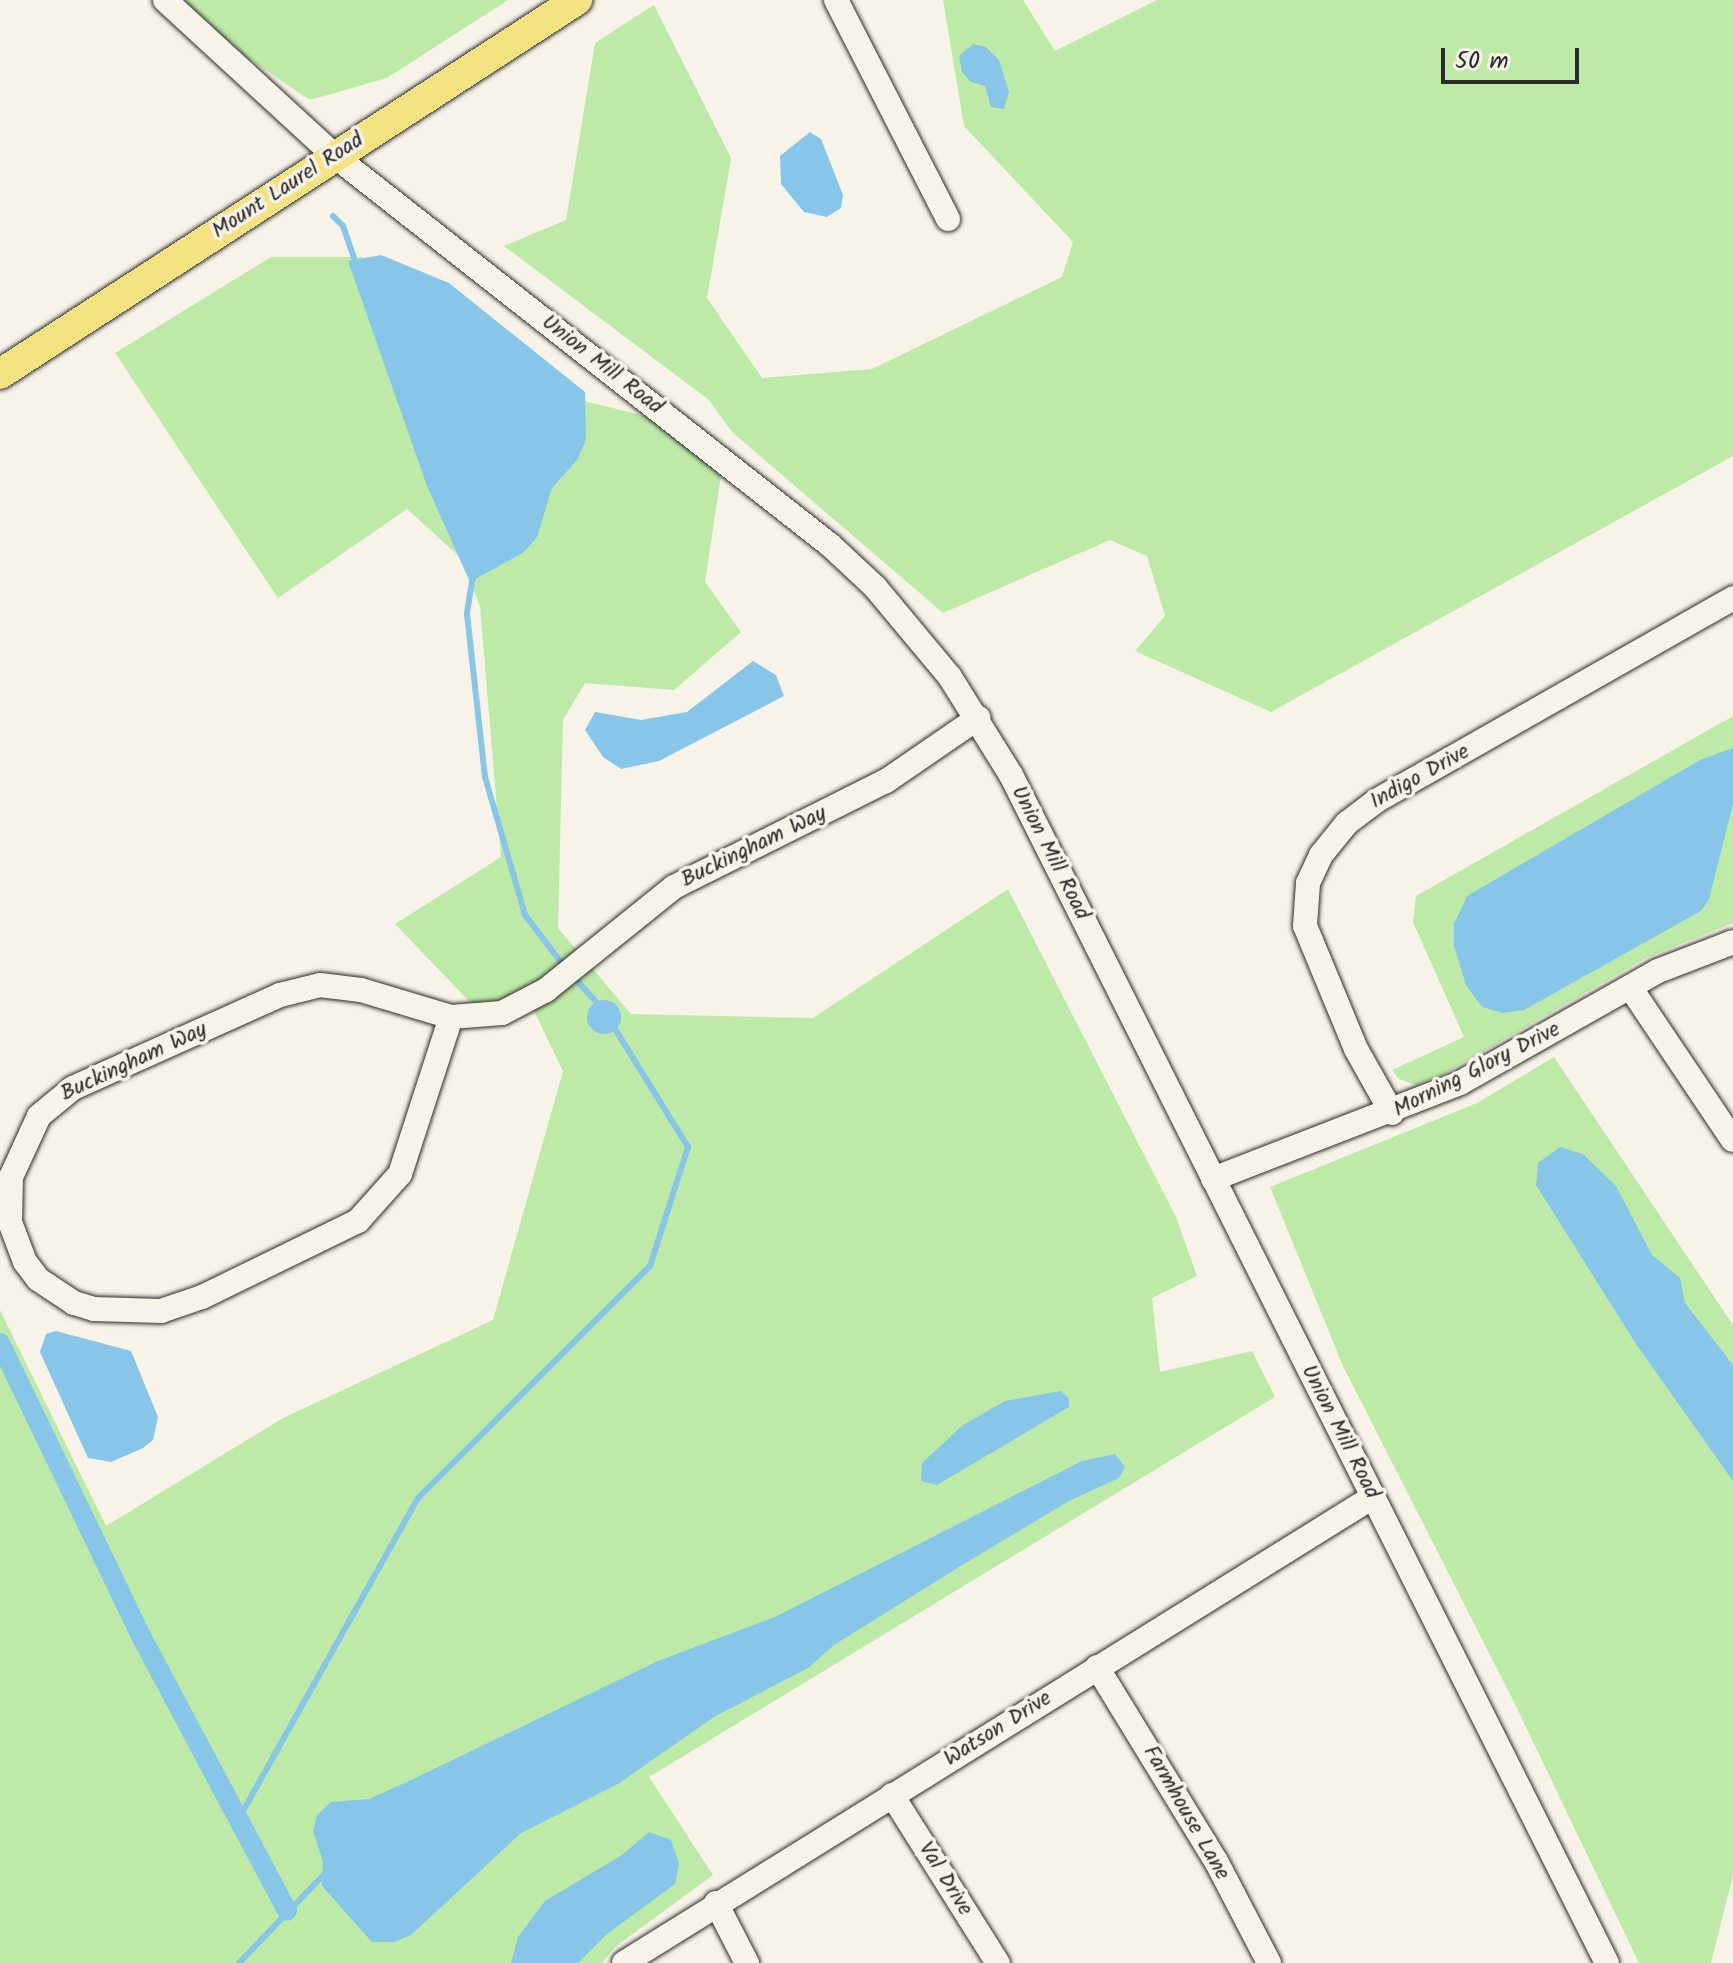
<!DOCTYPE html>
<style>
body{margin:0}
#map{position:relative;width:1733px;height:1963px;overflow:hidden;background:#f7f3e8;font-family:Kalam,sans-serif}
div>[style]{position:absolute}
[style*='--x']{left:calc(var(--x)*1px);top:calc(var(--y)*1px);width:calc(var(--w)*1px);rotate:calc(var(--a)*1deg)}
.green>*{inset:0;background:#beeaa8}
.water>*{inset:0;background:#87c6e8}
.round{border-radius:50%}
.stream>*{height:6px;margin:-3px;padding:0 3px;transform-origin:3px;border-radius:3px;background:#87c6e8}
.canal>*{height:20px;margin:-10px;padding:0 10px;transform-origin:10px;border-radius:10px;background:#87c6e8}
.roads{filter:drop-shadow(0 0 2px #2b2b2b) drop-shadow(0 0 2px #2b2b2b)}
.minor>*{height:24px;margin:-12px;padding:0 12px;transform-origin:12px;border-radius:12px;background:#f7f3e8}
.major>*{height:30px;margin:-15px;padding:0 15px;transform-origin:15px;border-radius:15px;background:#f5e382}
span{translate:-50% -50%;white-space:nowrap;text-align:center;line-height:1.15;-webkit-text-stroke:7px #f7f3e8;paint-order:stroke}
.street-label{font-size:22px;color:#2b2b2b}
.scale{position:absolute;left:1441px;top:48px;width:138px;height:36px;box-sizing:border-box;border:4px solid #2b2b2b;border-top:0;padding-left:10px;font-size:24px;line-height:28px;white-space:nowrap;color:#2b2b2b;-webkit-text-stroke:6px #f7f3e8;paint-order:stroke}
</style>
<div id="map">
<div class="green">
<i style="clip-path:polygon(162px 0,508px 0,387px 78px,310px 100px)"></i>
<i style="clip-path:polygon(943px 0,1023px 0,1055px 51px,1157px 0,1733px 0,1733px 456px,1271px 712px,1135px 651px,1165px 616px,1147px 556px,1110px 540px,943px 613px,732px 432px,709px 400px,504px 246px,566px 220px,595px 43px,654px 5px,731px 158px,707px 298px,762px 378px,872px 369px,1062px 277px,1073px 242px,964px 126px)"></i>
<i style="clip-path:polygon(271px 257px,362px 257px,551px 393px,666px 421px,722px 468px,705px 582px,741px 632px,674px 690px,585px 683px,563px 720px,558px 928px,631px 1014px,813px 1018px,1008px 889px,1176px 1217px,1197px 1276px,1152px 1298px,1160px 1372px,1252px 1351px,1275px 1397px,649px 1777px,713px 1875px,615px 1947px,602px 1963px,0 1963px,0 1310px,106px 1526px,283px 1418px,493px 1320px,563px 1071px,532px 1007px,489px 1022px,395px 924px,501px 857px,480px 607px,462px 559px,407px 509px,278px 598px,115px 353px)"></i>
<i style="clip-path:polygon(1733px 716px,1733px 923px,1646px 958px,1445px 1073px,1416px 1085px,1399px 1079px,1392px 1070px,1464px 1037px,1413px 922px,1416px 896px)"></i>
<i style="clip-path:polygon(1554px 1057px,1733px 1325px,1733px 1875px,1711px 1963px,1639px 1963px,1514px 1702px,1343px 1366px,1270px 1187px,1477px 1103px)"></i>
</div>
<div class="water">
<i style="clip-path:polygon(973px 44px,986px 47px,999px 60px,1009px 92px,1004px 109px,991px 107px,985px 86px,971px 82px,962px 72px,959px 56px)"></i>
<i style="clip-path:polygon(810px 132px,821px 139px,843px 195px,841px 208px,827px 217px,804px 212px,781px 184px,780px 156px)"></i>
<i style="clip-path:polygon(381px 255px,449px 283px,585px 392px,586px 440px,577px 460px,552px 488px,537px 537px,524px 552px,470px 582px,427px 486px,348px 261px)"></i>
<i style="clip-path:polygon(753px 661px,776px 675px,784px 696px,659px 761px,621px 769px,603px 757px,585px 730px,595px 712px,641px 720px,687px 712px)"></i>
<i style="clip-path:polygon(1733px 748px,1733px 804px,1709px 899px,1701px 911px,1524px 1010px,1503px 1013px,1482px 1007px,1466px 985px,1454px 946px,1454px 924px,1467px 896px,1700px 760px)"></i>
<i class="round" style="left:587px;top:1000px;width:34px;height:34px"></i>
<i style="clip-path:polygon(1560px 1147px,1583px 1154px,1616px 1186px,1652px 1255px,1680px 1278px,1685px 1303px,1733px 1365px,1733px 1481px,1636px 1344px,1536px 1185px,1538px 1163px)"></i>
<i style="clip-path:polygon(56px 1331px,131px 1351px,158px 1417px,153px 1440px,143px 1448px,111px 1462px,88px 1458px,40px 1352px,46px 1334px)"></i>
<i style="clip-path:polygon(1061px 1391px,1069px 1399px,1069px 1407px,937px 1485px,921px 1481px,922px 1463px,963px 1425px,1005px 1401px)"></i>
<i style="clip-path:polygon(1115px 1454px,1125px 1467px,1119px 1478px,1069px 1501px,959px 1567px,834px 1645px,808px 1668px,714px 1717px,618px 1784px,521px 1833px,411px 1935px,394px 1942px,372px 1942px,322px 1886px,323px 1862px,313px 1831px,317px 1815px,331px 1802px,369px 1799px,409px 1781px,658px 1661px,777px 1616px,1082px 1461px)"></i>
<i style="clip-path:polygon(649px 1832px,671px 1840px,679px 1864px,675px 1884px,607px 1934px,578px 1963px,511px 1963px,518px 1937px,545px 1901px,622px 1855px)"></i>
</div>
<div class="stream">
<i style="--x:333;--y:216;--w:14;--a:45"></i>
<i style="--x:343;--y:226;--w:39;--a:71"></i>
<i style="--x:473;--y:575;--w:39;--a:99"></i>
<i style="--x:467;--y:614;--w:164;--a:83.7"></i>
<i style="--x:485;--y:777;--w:144;--a:73.8"></i>
<i style="--x:525;--y:915;--w:64;--a:52.6"></i>
<i style="--x:572;--y:975;--w:40;--a:48"></i>
<i style="--x:238;--y:1820;--w:369;--a:-60.8"></i>
<i style="--x:418;--y:1498;--w:328;--a:-45"></i>
<i style="--x:650;--y:1266;--w:125;--a:-72.3"></i>
<i style="--x:688;--y:1147;--w:145;--a:-121.7"></i>
<i style="--x:239;--y:1963;--w:132;--a:-46.2"></i>
</div>
<div class="canal">
<i style="--x:0;--y:1343;--w:325;--a:64.3"></i>
<i style="--x:141;--y:1636;--w:311;--a:62"></i>
</div>
<div class="roads">
<div class="minor">
<i style="--x:165;--y:0;--w:232;--a:42.6"></i>
<i style="--x:336;--y:157;--w:628;--a:38.15"></i>
<i style="--x:830;--y:545;--w:62;--a:43"></i>
<i style="--x:875;--y:587;--w:117;--a:50.2"></i>
<i style="--x:950;--y:677;--w:115;--a:58.1"></i>
<i style="--x:1011;--y:775;--w:1329;--a:63.36"></i>
<i style="--x:836;--y:0;--w:246;--a:62.9"></i>
<i style="--x:1630;--y:987;--w:184;--a:56.1"></i>
<i style="--x:451;--y:1017;--w:165;--a:108"></i>
<i style="--x:400;--y:1174;--w:63;--a:131.8"></i>
<i style="--x:358;--y:1221;--w:174;--a:154"></i>
<i style="--x:202;--y:1297;--w:43;--a:161.1"></i>
<i style="--x:161;--y:1311;--w:67;--a:-178.3"></i>
<i style="--x:94;--y:1309;--w:21;--a:-163"></i>
<i style="--x:74;--y:1303;--w:43;--a:-146.3"></i>
<i style="--x:38;--y:1279;--w:21;--a:-127"></i>
<i style="--x:25;--y:1262;--w:43;--a:-110.6"></i>
<i style="--x:10;--y:1222;--w:45;--a:-88.7"></i>
<i style="--x:11;--y:1177;--w:67;--a:-65.3"></i>
<i style="--x:39;--y:1116;--w:44;--a:-39.5"></i>
<i style="--x:73;--y:1088;--w:227;--a:-24.2"></i>
<i style="--x:280;--y:995;--w:41;--a:-14"></i>
<i style="--x:320;--y:985;--w:41;--a:7"></i>
<i style="--x:361;--y:990;--w:94;--a:16.7"></i>
<i style="--x:451;--y:1017;--w:51;--a:-4.5"></i>
<i style="--x:502;--y:1013;--w:50;--a:-27.6"></i>
<i style="--x:546;--y:990;--w:164;--a:-38.8"></i>
<i style="--x:674;--y:887;--w:237;--a:-26.6"></i>
<i style="--x:886;--y:781;--w:112;--a:-34.4"></i>
<i style="--x:1392;--y:1113;--w:73;--a:-119.4"></i>
<i style="--x:1356;--y:1049;--w:133;--a:-112.5"></i>
<i style="--x:1305;--y:926;--w:43;--a:-86"></i>
<i style="--x:1308;--y:883;--w:31;--a:-65"></i>
<i style="--x:1321;--y:855;--w:41;--a:-50.9"></i>
<i style="--x:1347;--y:823;--w:36;--a:-37"></i>
<i style="--x:1376;--y:801;--w:411;--a:-29.6"></i>
<i style="--x:1213;--y:1179;--w:265;--a:-21.2"></i>
<i style="--x:1460;--y:1083;--w:227;--a:-29.5"></i>
<i style="--x:1658;--y:971;--w:80;--a:-21.1"></i>
<i style="--x:1097;--y:1667;--w:228;--a:58.5"></i>
<i style="--x:1216;--y:1861;--w:115;--a:62.5"></i>
<i style="--x:892;--y:1795;--w:199;--a:57.8"></i>
<i style="--x:716;--y:1903;--w:68;--a:62.7"></i>
<i style="--x:624;--y:1963;--w:882;--a:-31.89"></i>
</div>
<div class="major">
<i style="--x:0;--y:374;--w:688;--a:-32.95"></i>
</div>
</div>
<div class="street-label">
<span style="left:288px;top:186px;rotate:-33deg">Mount Laurel Road</span>
<span style="left:602px;top:365px;rotate:38deg">Union Mill Road</span>
<span style="left:1420px;top:777px;rotate:-29deg">Indigo Drive</span>
<span style="left:754px;top:847px;rotate:-26deg">Buckingham Way</span>
<span style="left:1050px;top:853px;rotate:63deg">Union Mill Road</span>
<span style="left:134px;top:1062px;rotate:-25deg">Buckingham Way</span>
<span style="left:1477px;top:1070px;rotate:-27deg">Morning Glory Drive</span>
<span style="left:1340px;top:1432px;rotate:63deg">Union Mill Road</span>
<span style="left:998px;top:1729px;rotate:-32deg">Watson Drive</span>
<span style="left:1186px;top:1813px;rotate:60deg">Farmhouse Lane</span>
<span style="left:945px;top:1879px;rotate:58deg">Val Drive</span>
</div>
<div class="scale">50 m</div>
</div>
